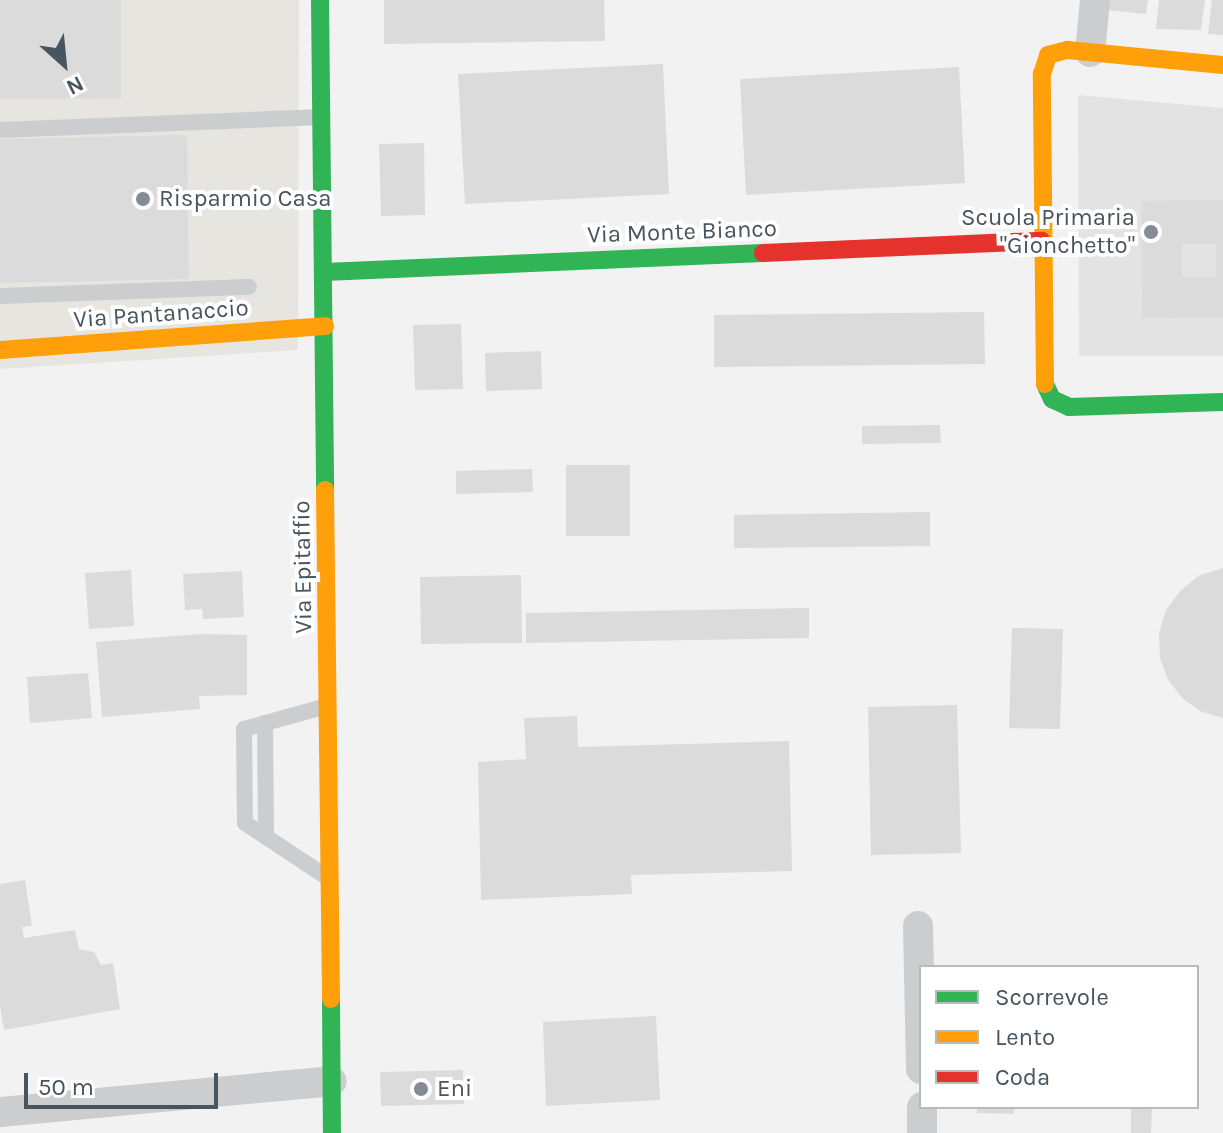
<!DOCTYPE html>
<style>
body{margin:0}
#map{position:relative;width:1223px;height:1133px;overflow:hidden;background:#f2f2f2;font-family:Karla,sans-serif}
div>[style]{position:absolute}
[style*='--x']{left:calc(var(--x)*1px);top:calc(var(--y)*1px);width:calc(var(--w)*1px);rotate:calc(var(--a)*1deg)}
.commercial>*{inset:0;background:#e6e5e0}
.education>*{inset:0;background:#e4e3e4}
.building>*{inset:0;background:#dbdbdc}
.lane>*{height:16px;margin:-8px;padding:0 8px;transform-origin:8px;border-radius:8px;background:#cbcdcf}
.street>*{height:30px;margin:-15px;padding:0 15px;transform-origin:15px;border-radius:15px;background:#cbcdcf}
.fast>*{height:18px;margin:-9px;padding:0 9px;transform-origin:9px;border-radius:9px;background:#30b455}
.slow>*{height:18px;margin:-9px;padding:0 9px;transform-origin:9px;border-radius:9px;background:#ff9f0a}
.jam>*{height:18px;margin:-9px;padding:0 9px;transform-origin:9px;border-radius:9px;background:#e5322d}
.dots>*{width:22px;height:22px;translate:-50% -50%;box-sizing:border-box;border:4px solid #fff;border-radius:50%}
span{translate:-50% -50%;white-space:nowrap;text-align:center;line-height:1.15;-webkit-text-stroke:8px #fff;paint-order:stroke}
.poi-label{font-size:24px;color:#48545e}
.left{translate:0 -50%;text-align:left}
.right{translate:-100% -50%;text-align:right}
.street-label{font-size:24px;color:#48545e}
.legend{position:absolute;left:919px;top:965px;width:280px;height:144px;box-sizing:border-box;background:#fff;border:2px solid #b6bbbf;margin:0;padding:10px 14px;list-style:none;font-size:24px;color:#48545e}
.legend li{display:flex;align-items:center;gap:16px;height:40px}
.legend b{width:40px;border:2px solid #b6bbbf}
.north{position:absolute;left:24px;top:24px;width:80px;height:80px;-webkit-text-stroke:6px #fff;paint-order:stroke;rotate:153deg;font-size:22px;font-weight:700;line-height:32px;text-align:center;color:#48545e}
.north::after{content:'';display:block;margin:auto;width:28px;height:36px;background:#48545e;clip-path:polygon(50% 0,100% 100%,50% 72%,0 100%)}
.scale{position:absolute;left:24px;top:1073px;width:194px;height:36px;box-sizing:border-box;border:4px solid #48545e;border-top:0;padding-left:10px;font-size:24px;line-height:28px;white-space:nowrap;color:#48545e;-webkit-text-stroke:6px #fff;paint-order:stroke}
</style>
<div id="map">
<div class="commercial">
<i style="clip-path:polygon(0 0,299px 0,298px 350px,0 369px)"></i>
</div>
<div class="education">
<i style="clip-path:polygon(1078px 95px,1223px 108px,1223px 356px,1079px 356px)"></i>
</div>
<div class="building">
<i style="clip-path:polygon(0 0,121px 0,121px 98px,0 99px)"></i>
<i style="clip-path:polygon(384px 0,604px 0,605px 41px,384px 44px)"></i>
<i style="clip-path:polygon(1109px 0,1148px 0,1146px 14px,1108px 10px)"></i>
<i style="clip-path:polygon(1159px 0,1205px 0,1201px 30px,1156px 29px)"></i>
<i style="clip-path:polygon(1212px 0,1223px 0,1223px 35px,1208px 34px)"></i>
<i style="clip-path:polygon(663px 64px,669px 194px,465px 204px,458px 74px)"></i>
<i style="clip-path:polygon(959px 67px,965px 183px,746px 195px,740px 79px)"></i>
<i style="clip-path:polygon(187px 135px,189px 279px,0 283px,0 139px)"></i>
<i style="clip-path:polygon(424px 143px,425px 215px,381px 216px,379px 144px)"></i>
<i style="clip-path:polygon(evenodd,1223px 200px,1223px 317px,1142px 318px,1141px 201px,1223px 200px,1182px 244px,1216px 244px,1216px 277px,1182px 277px,1182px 244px)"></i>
<i style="clip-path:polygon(984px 312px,985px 364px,714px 367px,714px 315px)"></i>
<i style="clip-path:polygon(461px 324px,463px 389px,415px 390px,413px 325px)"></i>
<i style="clip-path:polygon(541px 351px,542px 389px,486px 391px,485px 353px)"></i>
<i style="clip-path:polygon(940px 425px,941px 443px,862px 444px,862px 426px)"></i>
<i style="clip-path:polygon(566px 465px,630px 465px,630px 536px,566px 536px)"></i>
<i style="clip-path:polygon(532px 469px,533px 492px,456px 494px,456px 471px)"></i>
<i style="clip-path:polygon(930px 512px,930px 546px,734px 548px,734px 515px)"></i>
<i style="clip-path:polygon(1223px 568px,1223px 718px,1202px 712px,1183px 699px,1168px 680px,1160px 658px,1159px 633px,1166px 610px,1181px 590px,1200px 575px)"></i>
<i style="clip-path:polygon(131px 570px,134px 626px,89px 629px,85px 573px)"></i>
<i style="clip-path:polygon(242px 571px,244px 617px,203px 619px,202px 609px,185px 610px,183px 574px)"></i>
<i style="clip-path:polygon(521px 575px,522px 643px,421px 644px,420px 577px)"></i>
<i style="clip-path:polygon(809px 608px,809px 638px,526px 643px,526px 613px)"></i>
<i style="clip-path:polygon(1012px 628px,1063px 629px,1060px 729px,1009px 728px)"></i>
<i style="clip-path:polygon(201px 634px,247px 635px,247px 695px,199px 696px,200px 709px,102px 717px,96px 642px)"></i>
<i style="clip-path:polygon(88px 673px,92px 718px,30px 723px,27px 677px)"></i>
<i style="clip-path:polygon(957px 705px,961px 853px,871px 855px,868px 707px)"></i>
<i style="clip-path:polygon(577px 716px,578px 747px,789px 741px,792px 871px,631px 875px,632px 894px,481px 900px,478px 762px,526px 759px,524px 718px)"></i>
<i style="clip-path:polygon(25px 880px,32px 926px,22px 927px,24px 938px,75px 930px,79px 949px,94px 952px,101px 965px,113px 963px,120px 1009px,4px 1030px,0 1006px,0 884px)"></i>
<i style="clip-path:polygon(656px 1016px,660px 1100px,546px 1106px,543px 1022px)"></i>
<i style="clip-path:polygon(463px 1070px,464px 1104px,381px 1106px,380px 1072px)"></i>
<i style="clip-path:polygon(977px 1107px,1014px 1107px,1014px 1114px,977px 1113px)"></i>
<i style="clip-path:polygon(1131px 1107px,1152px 1107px,1151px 1133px,1131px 1133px)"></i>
</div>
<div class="lane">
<i style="--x:0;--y:130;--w:321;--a:-2.3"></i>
<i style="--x:0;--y:296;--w:249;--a:-2.1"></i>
<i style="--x:323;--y:707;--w:82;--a:164.4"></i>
<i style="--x:244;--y:729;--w:94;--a:89.4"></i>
<i style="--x:245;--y:823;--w:96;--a:33.5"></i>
<i style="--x:265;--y:723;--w:114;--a:89.5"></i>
</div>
<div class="street">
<i style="--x:1090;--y:52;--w:52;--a:-84.5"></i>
<i style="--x:918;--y:926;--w:143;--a:88.8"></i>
<i style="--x:922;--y:1107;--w:26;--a:90"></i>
<i style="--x:0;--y:1112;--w:333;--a:-5.3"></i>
</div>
<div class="fast">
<i style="--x:320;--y:0;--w:490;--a:89.4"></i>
<i style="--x:325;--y:272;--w:438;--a:-2.5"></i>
<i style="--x:1045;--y:384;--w:17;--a:65"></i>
<i style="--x:1052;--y:399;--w:19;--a:25"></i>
<i style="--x:1069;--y:407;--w:154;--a:-1.9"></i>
<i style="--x:331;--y:999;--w:134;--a:89.6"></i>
</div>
<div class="slow">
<i style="--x:0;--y:350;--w:326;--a:-4.2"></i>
<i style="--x:1045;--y:384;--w:310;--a:-90.6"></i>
<i style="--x:1042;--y:74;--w:20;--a:-72"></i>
<i style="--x:1048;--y:55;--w:20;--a:-15"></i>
<i style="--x:1067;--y:50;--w:157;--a:5.5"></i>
<i style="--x:325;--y:490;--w:509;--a:89.32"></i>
</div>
<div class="jam">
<i style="--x:763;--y:253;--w:279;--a:-2.5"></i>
</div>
<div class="dots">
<i style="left:143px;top:199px;background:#848b92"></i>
<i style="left:1151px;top:232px;background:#848b92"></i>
<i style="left:421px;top:1089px;background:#848b92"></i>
</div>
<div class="poi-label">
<span class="left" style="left:159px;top:199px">Risparmio Casa</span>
<span class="right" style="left:1135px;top:232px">Scuola Primaria<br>"Gionchetto"</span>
<span class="left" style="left:437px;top:1089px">Eni</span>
</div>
<div class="street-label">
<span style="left:682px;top:232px;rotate:-2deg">Via Monte Bianco</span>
<span style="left:161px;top:314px;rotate:-4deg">Via Pantanaccio</span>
<span style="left:303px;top:567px;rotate:-91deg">Via Epitaffio</span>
</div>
<ul class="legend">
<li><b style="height:10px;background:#30b455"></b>Scorrevole</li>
<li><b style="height:10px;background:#ff9f0a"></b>Lento</li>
<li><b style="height:10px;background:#e5322d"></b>Coda</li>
</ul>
<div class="north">N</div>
<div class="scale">50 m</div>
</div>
